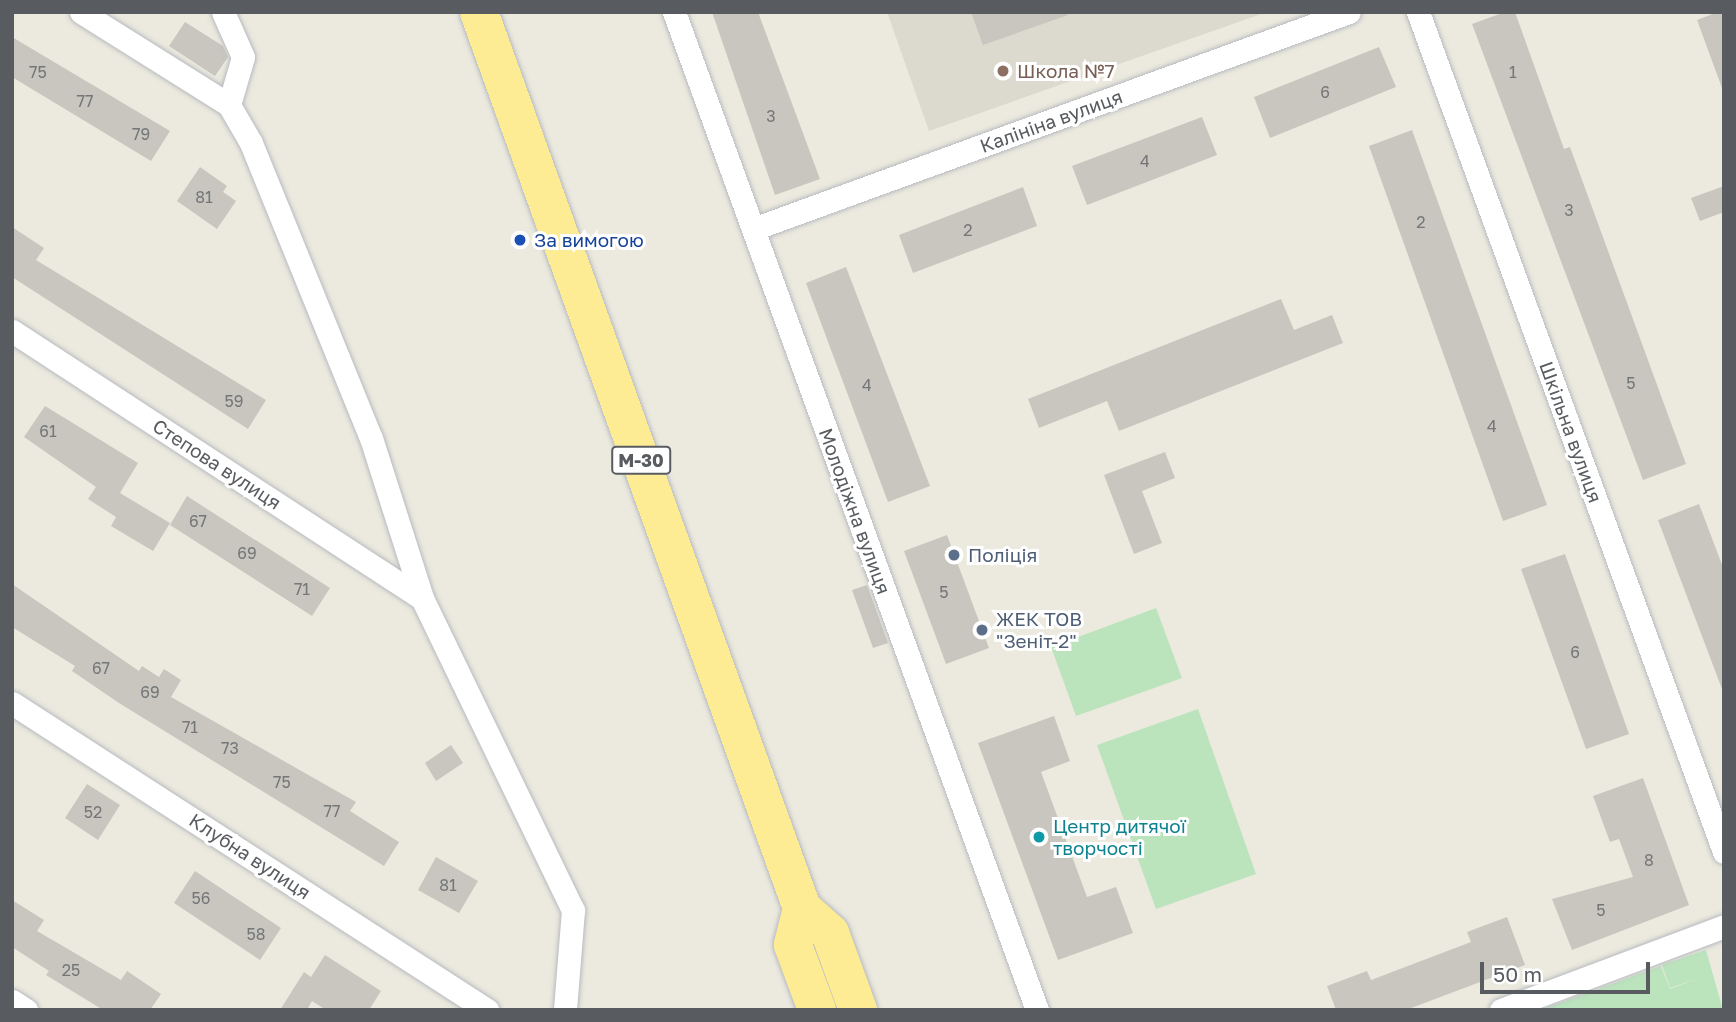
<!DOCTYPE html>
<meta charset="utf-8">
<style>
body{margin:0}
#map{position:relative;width:1736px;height:1022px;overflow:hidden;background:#eceadf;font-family:"Golos Text",sans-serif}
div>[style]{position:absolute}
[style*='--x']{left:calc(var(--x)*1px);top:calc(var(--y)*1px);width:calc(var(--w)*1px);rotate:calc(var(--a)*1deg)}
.education>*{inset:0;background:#dcd9ce}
.green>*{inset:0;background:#bbe4bd}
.building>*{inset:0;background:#c8c6bf}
.roads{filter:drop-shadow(0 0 2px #b7babf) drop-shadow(0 0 2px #b7babf)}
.minor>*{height:23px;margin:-11.5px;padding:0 11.5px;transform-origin:11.5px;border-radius:11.5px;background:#fff}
.trunk>*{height:38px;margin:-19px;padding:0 19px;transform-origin:19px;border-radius:19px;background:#fdec94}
.dots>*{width:19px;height:19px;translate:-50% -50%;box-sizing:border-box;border:4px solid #fff;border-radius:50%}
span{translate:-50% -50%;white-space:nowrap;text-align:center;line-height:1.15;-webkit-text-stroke:6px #fff;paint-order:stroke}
.number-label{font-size:16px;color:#747678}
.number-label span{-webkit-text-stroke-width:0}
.shield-label span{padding:2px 5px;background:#fff;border:2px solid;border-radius:5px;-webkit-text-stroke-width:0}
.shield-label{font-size:18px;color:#585c61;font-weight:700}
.education-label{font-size:19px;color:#785e54}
.left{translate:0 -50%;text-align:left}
.street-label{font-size:19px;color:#585c61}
.transit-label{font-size:19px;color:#164399}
.service-label{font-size:19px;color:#4e5e75}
.culture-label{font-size:19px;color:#0d838f}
.frame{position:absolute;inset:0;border:14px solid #585c61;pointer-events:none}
.scale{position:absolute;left:1480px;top:962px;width:170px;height:32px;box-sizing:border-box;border:4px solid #585c61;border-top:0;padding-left:9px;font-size:21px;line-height:24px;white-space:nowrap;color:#585c61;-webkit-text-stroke:5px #fff;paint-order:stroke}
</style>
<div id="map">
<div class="education">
<i style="clip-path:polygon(887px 12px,1267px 12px,929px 131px)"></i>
</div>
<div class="green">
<i style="clip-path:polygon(1156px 608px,1182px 678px,1076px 716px,1051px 647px)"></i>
<i style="clip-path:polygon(1198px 709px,1256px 874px,1156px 909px,1097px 745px)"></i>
<i style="clip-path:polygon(1706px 950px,1723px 1010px,1541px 1010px,1661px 966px,1670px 989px,1697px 979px,1670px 988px,1662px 965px)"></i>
</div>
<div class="building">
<i style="clip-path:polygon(712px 12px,758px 12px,820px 179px,775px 195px)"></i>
<i style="clip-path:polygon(971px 12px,1068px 12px,1068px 15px,983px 45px)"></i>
<i style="clip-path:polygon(1505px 12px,1515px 12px,1564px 149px,1570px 147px,1686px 464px,1643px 480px,1472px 24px)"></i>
<i style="clip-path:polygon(1718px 12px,1724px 12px,1722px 88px,1697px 20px)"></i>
<i style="clip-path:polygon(185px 22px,223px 46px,228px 57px,215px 76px,169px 46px)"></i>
<i style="clip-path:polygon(12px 37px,170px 131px,151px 161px,12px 77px)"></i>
<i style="clip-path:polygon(1379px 47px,1396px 87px,1270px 138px,1254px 97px)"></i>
<i style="clip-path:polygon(1202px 117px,1217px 155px,1087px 205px,1072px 166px)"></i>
<i style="clip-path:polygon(1412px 130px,1547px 505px,1503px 521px,1369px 146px)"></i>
<i style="clip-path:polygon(200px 167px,227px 186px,223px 192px,236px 201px,217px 229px,177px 201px)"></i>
<i style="clip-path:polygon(1724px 186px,1724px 212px,1700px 221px,1691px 198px)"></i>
<i style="clip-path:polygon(1023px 187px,1037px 226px,913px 273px,899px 235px)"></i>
<i style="clip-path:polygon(12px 227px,44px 248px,36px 260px,266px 400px,248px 429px,12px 277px)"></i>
<i style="clip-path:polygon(846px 267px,930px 486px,888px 502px,806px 283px)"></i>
<i style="clip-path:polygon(1281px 299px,1294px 330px,1332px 315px,1343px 343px,1119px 431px,1107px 401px,1039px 428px,1028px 399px)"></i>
<i style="clip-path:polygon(45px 406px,138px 463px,120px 493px,170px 523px,153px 551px,111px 526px,116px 517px,88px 499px,96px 487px,24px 437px)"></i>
<i style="clip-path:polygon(1165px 452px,1175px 478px,1142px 491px,1162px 543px,1134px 554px,1104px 475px)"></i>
<i style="clip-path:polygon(187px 496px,330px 588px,312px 616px,170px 525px)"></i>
<i style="clip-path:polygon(1699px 504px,1724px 570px,1722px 689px,1658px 520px)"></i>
<i style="clip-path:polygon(947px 535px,989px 648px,946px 664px,904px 551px)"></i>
<i style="clip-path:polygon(1565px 554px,1629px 734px,1586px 749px,1521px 569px)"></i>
<i style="clip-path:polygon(12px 584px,139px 671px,142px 666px,159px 677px,164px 669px,181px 680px,171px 697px,356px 802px,350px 811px,399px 842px,384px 866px,119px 703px,72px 671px,75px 666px,12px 627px)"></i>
<i style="clip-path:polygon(867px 585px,888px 643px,873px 648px,852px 590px)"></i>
<i style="clip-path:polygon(1054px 716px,1070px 761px,1041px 772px,1087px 897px,1116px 887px,1133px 933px,1058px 960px,978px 743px)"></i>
<i style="clip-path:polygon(451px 745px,463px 763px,436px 781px,425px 763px)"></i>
<i style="clip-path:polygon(1643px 778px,1689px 905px,1572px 950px,1552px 899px,1633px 877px,1619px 839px,1610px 842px,1593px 796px)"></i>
<i style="clip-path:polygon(87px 784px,120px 805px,98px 840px,65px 818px)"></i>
<i style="clip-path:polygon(436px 857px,478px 881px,459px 913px,418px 890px)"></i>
<i style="clip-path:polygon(195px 871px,281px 928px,260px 960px,174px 903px)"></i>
<i style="clip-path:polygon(12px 900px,44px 920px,37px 931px,121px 980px,127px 971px,161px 994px,150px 1010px,103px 1010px,46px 975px,49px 971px,12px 947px)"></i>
<i style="clip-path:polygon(1507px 917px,1525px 965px,1406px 1010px,1336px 1010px,1327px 986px,1367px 971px,1371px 980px,1471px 942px,1467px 932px)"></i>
<i style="clip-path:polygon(325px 955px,381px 991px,369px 1010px,326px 1010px,312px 1001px,307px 1010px,280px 1010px,304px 972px,311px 977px)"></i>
</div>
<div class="roads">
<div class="minor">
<i style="--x:81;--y:12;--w:175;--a:32.1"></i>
<i style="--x:223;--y:12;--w:49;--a:66"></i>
<i style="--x:243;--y:57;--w:50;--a:106.3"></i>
<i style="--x:229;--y:105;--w:44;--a:59.9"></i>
<i style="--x:251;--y:143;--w:318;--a:67.9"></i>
<i style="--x:371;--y:438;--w:168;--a:72.3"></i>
<i style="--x:422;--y:598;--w:347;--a:64.2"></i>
<i style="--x:573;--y:910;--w:100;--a:94.6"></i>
<i style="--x:674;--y:12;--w:1062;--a:70.01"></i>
<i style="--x:1418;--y:12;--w:894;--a:69.98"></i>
<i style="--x:753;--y:229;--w:634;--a:-20.01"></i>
<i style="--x:12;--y:331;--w:489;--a:33.1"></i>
<i style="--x:12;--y:703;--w:566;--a:32.88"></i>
<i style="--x:12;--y:1001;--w:17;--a:33"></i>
<i style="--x:1501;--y:1010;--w:238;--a:-20.6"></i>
</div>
<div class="trunk">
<i style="--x:479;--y:12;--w:952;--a:70.18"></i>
<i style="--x:802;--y:908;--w:38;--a:42"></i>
<i style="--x:830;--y:933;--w:82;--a:70"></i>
<i style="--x:802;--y:908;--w:38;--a:104"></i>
<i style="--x:793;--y:945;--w:69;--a:69.7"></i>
</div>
</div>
<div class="dots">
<i style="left:1003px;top:71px;background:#8d6e63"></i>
<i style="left:520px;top:240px;background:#1a4fb4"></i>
<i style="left:954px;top:555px;background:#5c6f8a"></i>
<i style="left:982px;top:630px;background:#5c6f8a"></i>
<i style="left:1039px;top:837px;background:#0f9aa8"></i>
</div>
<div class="number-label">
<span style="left:38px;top:72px">75</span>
<span style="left:1513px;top:72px">1</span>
<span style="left:1325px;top:92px">6</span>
<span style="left:85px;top:101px">77</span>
<span style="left:771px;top:116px">3</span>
<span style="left:141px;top:134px">79</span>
<span style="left:1145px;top:161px">4</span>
<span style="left:204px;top:197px">81</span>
<span style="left:1569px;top:210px">3</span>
<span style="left:1421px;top:222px">2</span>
<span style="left:968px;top:230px">2</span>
<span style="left:1631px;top:383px">5</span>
<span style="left:867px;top:385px">4</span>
<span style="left:234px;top:401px">59</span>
<span style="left:1492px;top:426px">4</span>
<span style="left:48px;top:431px">61</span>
<span style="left:198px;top:521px">67</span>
<span style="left:247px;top:553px">69</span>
<span style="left:302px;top:589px">71</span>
<span style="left:944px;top:592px">5</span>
<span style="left:1575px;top:652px">6</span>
<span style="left:101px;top:668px">67</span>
<span style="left:150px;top:692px">69</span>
<span style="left:190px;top:727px">71</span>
<span style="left:230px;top:748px">73</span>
<span style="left:282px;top:782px">75</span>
<span style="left:332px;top:811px">77</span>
<span style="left:93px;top:812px">52</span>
<span style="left:1649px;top:860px">8</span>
<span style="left:448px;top:885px">81</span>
<span style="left:201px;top:898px">56</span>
<span style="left:1601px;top:910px">5</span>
<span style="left:256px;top:934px">58</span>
<span style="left:71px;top:970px">25</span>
</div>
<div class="shield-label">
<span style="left:641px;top:460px">М-30</span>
</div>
<div class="education-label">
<span class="left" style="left:1017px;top:71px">Школа №7</span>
</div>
<div class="street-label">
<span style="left:1051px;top:121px;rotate:-20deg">Калініна вулиця</span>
<span style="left:1571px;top:432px;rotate:70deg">Шкільна вулиця</span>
<span style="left:217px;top:464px;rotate:33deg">Степова вулиця</span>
<span style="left:855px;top:511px;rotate:70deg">Молодіжна вулиця</span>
<span style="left:250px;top:856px;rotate:33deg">Клубна вулиця</span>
</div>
<div class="transit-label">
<span class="left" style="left:534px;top:240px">За вимогою</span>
</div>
<div class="service-label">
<span class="left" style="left:968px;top:555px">Поліція</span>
<span class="left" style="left:996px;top:630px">ЖЕК ТОВ<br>"Зеніт-2"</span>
</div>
<div class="culture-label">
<span class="left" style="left:1053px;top:837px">Центр дитячої<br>творчості</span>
</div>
<div class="frame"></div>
<div class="scale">50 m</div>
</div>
